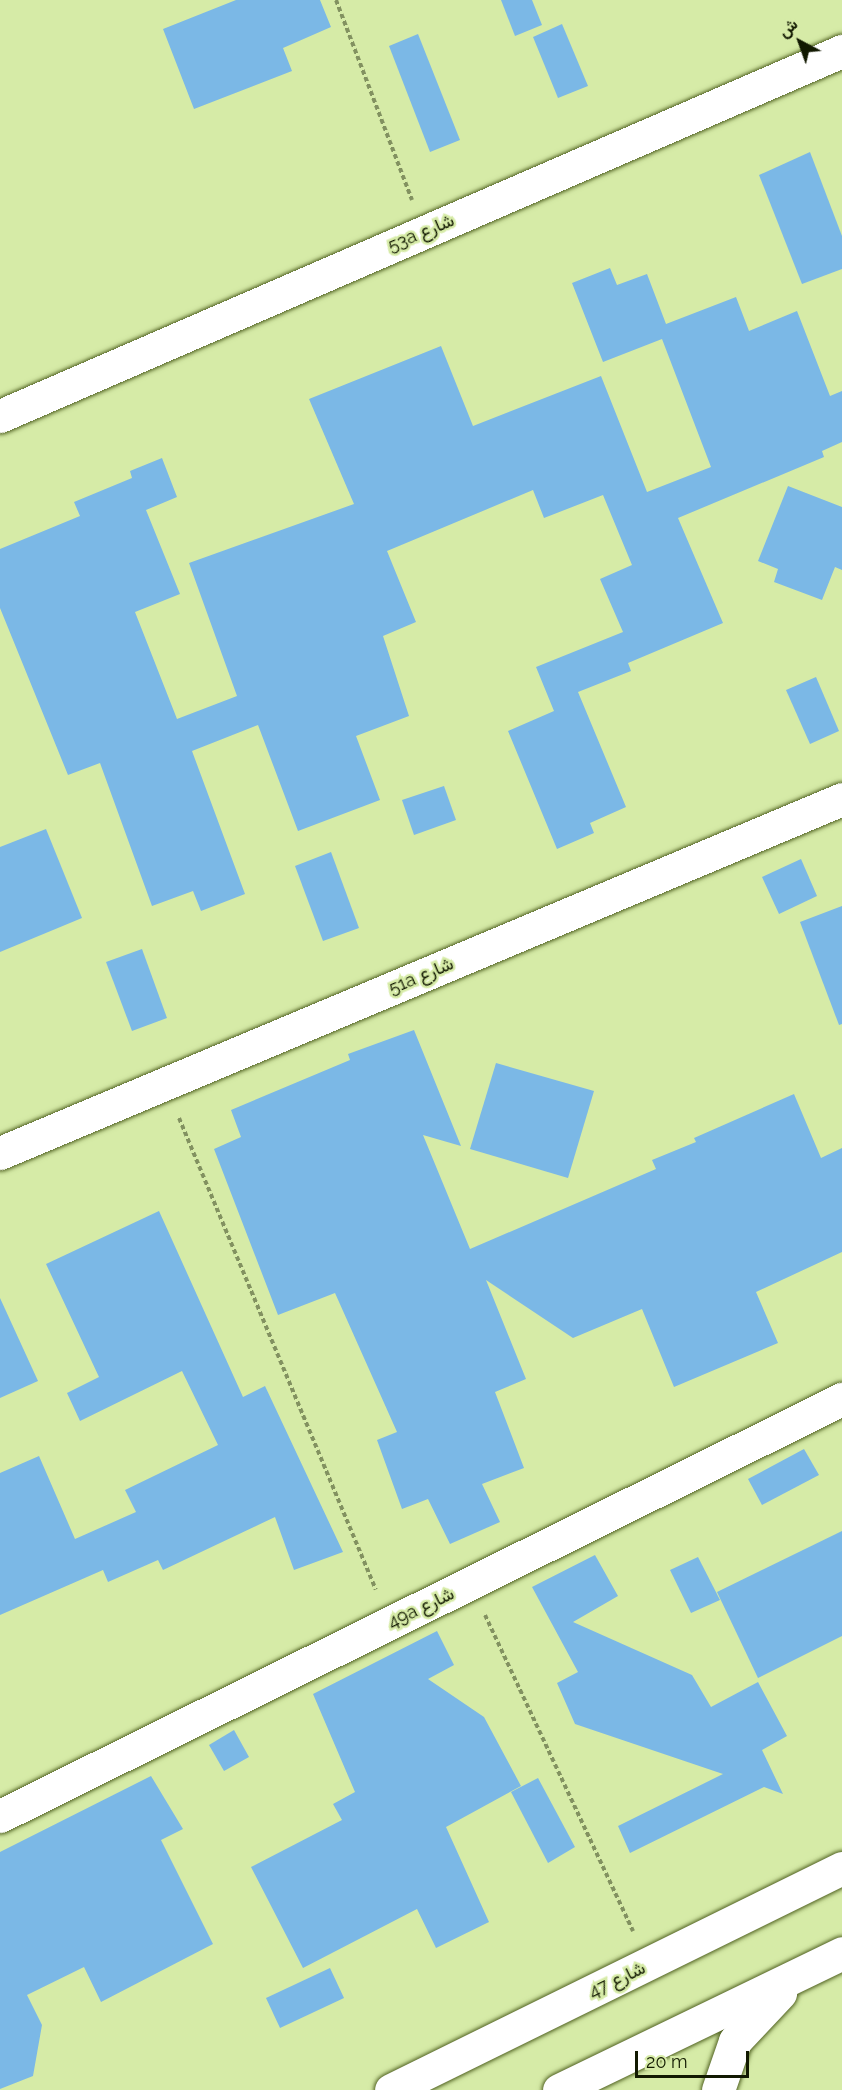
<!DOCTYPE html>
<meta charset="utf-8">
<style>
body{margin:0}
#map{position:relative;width:842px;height:2090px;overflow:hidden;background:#d6eba7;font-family:Raleway,Vazirmatn,sans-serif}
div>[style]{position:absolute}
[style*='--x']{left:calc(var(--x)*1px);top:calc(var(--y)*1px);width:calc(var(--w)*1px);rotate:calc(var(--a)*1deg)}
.building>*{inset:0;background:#7bb8e6}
.path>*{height:4px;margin-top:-2px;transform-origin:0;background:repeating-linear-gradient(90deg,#829160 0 4.5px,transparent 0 7.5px)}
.roads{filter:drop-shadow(0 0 2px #516222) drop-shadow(0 0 2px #516222)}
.minor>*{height:33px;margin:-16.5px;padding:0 16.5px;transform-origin:16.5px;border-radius:16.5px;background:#fff}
span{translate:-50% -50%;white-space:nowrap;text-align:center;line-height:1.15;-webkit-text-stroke:5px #d6eba7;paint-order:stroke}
.street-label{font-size:18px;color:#121901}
.north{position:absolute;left:770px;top:12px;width:60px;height:60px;-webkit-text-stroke:4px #d6eba7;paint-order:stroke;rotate:319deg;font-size:16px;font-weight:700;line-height:24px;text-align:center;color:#121901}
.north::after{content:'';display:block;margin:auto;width:21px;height:27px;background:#121901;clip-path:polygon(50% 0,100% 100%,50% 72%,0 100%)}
.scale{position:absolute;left:635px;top:2051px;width:114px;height:27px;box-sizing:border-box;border:3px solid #121901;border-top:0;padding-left:8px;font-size:18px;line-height:21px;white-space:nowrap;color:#121901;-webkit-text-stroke:4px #d6eba7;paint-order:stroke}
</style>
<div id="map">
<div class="building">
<i style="clip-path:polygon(236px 0,320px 0,331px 27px,283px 48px,292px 71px,194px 109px,163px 29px)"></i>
<i style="clip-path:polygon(501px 0,532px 0,542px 25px,515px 36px)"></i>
<i style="clip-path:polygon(562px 24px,588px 86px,558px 98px,533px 37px)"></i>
<i style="clip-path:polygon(418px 34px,460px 140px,430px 152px,389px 46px)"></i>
<i style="clip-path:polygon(810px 152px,842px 236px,842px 269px,802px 284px,759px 175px)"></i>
<i style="clip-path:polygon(610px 268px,617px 285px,647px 274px,666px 324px,736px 297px,749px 331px,797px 311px,830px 396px,842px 391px,842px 442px,822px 451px,824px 457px,678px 518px,723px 623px,628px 663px,631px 671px,578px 692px,626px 807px,590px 823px,594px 833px,557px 849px,508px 731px,554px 711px,536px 667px,623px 632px,600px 579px,632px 565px,603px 495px,544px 518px,533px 490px,387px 551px,416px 622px,383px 636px,409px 716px,356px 736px,380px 800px,298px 831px,258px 725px,192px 751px,245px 894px,201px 911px,193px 891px,152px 906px,100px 763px,68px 775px,0 608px,0 549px,80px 516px,74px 502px,132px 478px,130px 471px,162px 458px,177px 497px,146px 510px,180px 594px,135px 612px,177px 719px,237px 696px,189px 563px,354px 504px,309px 399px,441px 346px,473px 426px,601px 376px,647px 492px,711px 467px,662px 339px,603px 362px,572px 283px)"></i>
<i style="clip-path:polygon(788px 486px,842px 507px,842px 570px,835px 567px,822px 600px,774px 582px,778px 569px,758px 561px)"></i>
<i style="clip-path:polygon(816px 677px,839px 731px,810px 744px,786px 690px)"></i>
<i style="clip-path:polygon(444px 786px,456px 820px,414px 835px,402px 800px)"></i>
<i style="clip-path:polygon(46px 829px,82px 918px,0 952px,0 847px)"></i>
<i style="clip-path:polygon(331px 852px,359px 928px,323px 941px,295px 866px)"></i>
<i style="clip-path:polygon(801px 859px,817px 896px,779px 914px,762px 877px)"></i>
<i style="clip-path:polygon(842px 906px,842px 1024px,839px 1025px,800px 922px)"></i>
<i style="clip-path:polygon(142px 949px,167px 1018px,132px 1031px,106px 962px)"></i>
<i style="clip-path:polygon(414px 1030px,461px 1146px,423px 1135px,470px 1249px,656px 1169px,652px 1160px,696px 1142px,694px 1138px,794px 1094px,821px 1158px,842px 1148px,842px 1252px,756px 1292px,778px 1343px,674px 1387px,642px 1309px,573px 1338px,486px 1280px,526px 1379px,495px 1392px,524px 1468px,482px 1484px,500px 1522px,450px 1544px,428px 1499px,402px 1509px,377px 1440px,397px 1432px,335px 1293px,278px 1315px,214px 1149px,241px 1137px,231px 1110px,350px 1060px,348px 1054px)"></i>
<i style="clip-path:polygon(496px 1063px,594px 1091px,568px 1178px,470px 1149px)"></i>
<i style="clip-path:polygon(159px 1211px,243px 1397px,265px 1386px,343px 1552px,294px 1570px,275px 1517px,163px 1570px,158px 1560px,108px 1582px,103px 1570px,0 1615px,0 1473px,39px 1456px,75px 1539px,136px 1512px,125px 1490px,218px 1445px,182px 1371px,80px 1421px,67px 1393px,99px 1377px,46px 1264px)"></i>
<i style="clip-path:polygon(0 1298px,38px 1381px,0 1398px)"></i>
<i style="clip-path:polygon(804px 1449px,819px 1475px,762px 1505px,748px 1479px)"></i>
<i style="clip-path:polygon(842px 1531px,842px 1636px,758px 1678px,717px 1592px)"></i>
<i style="clip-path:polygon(595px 1555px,618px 1596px,573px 1622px,692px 1675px,711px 1707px,758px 1682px,787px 1736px,762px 1750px,783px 1794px,764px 1787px,630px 1853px,618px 1826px,723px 1774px,575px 1724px,557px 1683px,578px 1672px,532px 1587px)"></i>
<i style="clip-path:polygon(698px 1557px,720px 1600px,691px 1613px,670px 1570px)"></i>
<i style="clip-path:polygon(437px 1631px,454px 1665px,428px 1679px,484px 1717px,521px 1786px,446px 1827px,489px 1922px,436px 1948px,417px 1909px,303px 1968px,251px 1867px,342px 1820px,333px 1804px,355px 1792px,313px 1694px)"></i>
<i style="clip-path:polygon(234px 1730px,249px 1757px,224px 1771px,209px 1745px)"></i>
<i style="clip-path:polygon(151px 1776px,183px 1829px,161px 1840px,213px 1944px,101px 2002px,84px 1967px,27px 1995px,42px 2025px,33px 2076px,0 2089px,0 1852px)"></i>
<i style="clip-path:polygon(538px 1778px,575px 1847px,548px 1863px,511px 1792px)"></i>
<i style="clip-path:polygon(330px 1968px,344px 1998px,280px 2028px,266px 1998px)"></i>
</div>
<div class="path">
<i style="--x:336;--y:0;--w:214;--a:69.2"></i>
<i style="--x:179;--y:1118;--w:511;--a:67.35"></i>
<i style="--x:485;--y:1615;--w:349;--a:64.9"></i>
</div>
<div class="roads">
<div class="minor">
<i style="--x:0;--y:416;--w:918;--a:-23.44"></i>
<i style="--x:0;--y:1153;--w:913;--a:-22.8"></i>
<i style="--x:0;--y:1816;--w:940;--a:-26.35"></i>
<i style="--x:391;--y:2090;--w:503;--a:-26.21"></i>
<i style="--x:559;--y:2090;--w:314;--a:-25.8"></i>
<i style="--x:718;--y:2090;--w:52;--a:-70.9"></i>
<i style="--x:735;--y:2041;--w:66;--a:-46.8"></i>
</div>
</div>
<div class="street-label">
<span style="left:421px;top:233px;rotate:-23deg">53a شارع</span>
<span style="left:421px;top:976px;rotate:-23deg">51a شارع</span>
<span style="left:421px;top:1608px;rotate:-26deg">49a شارع</span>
<span style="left:617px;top:1980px;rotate:-26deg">شارع 47</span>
</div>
<div class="north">ش</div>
<div class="scale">20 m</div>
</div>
